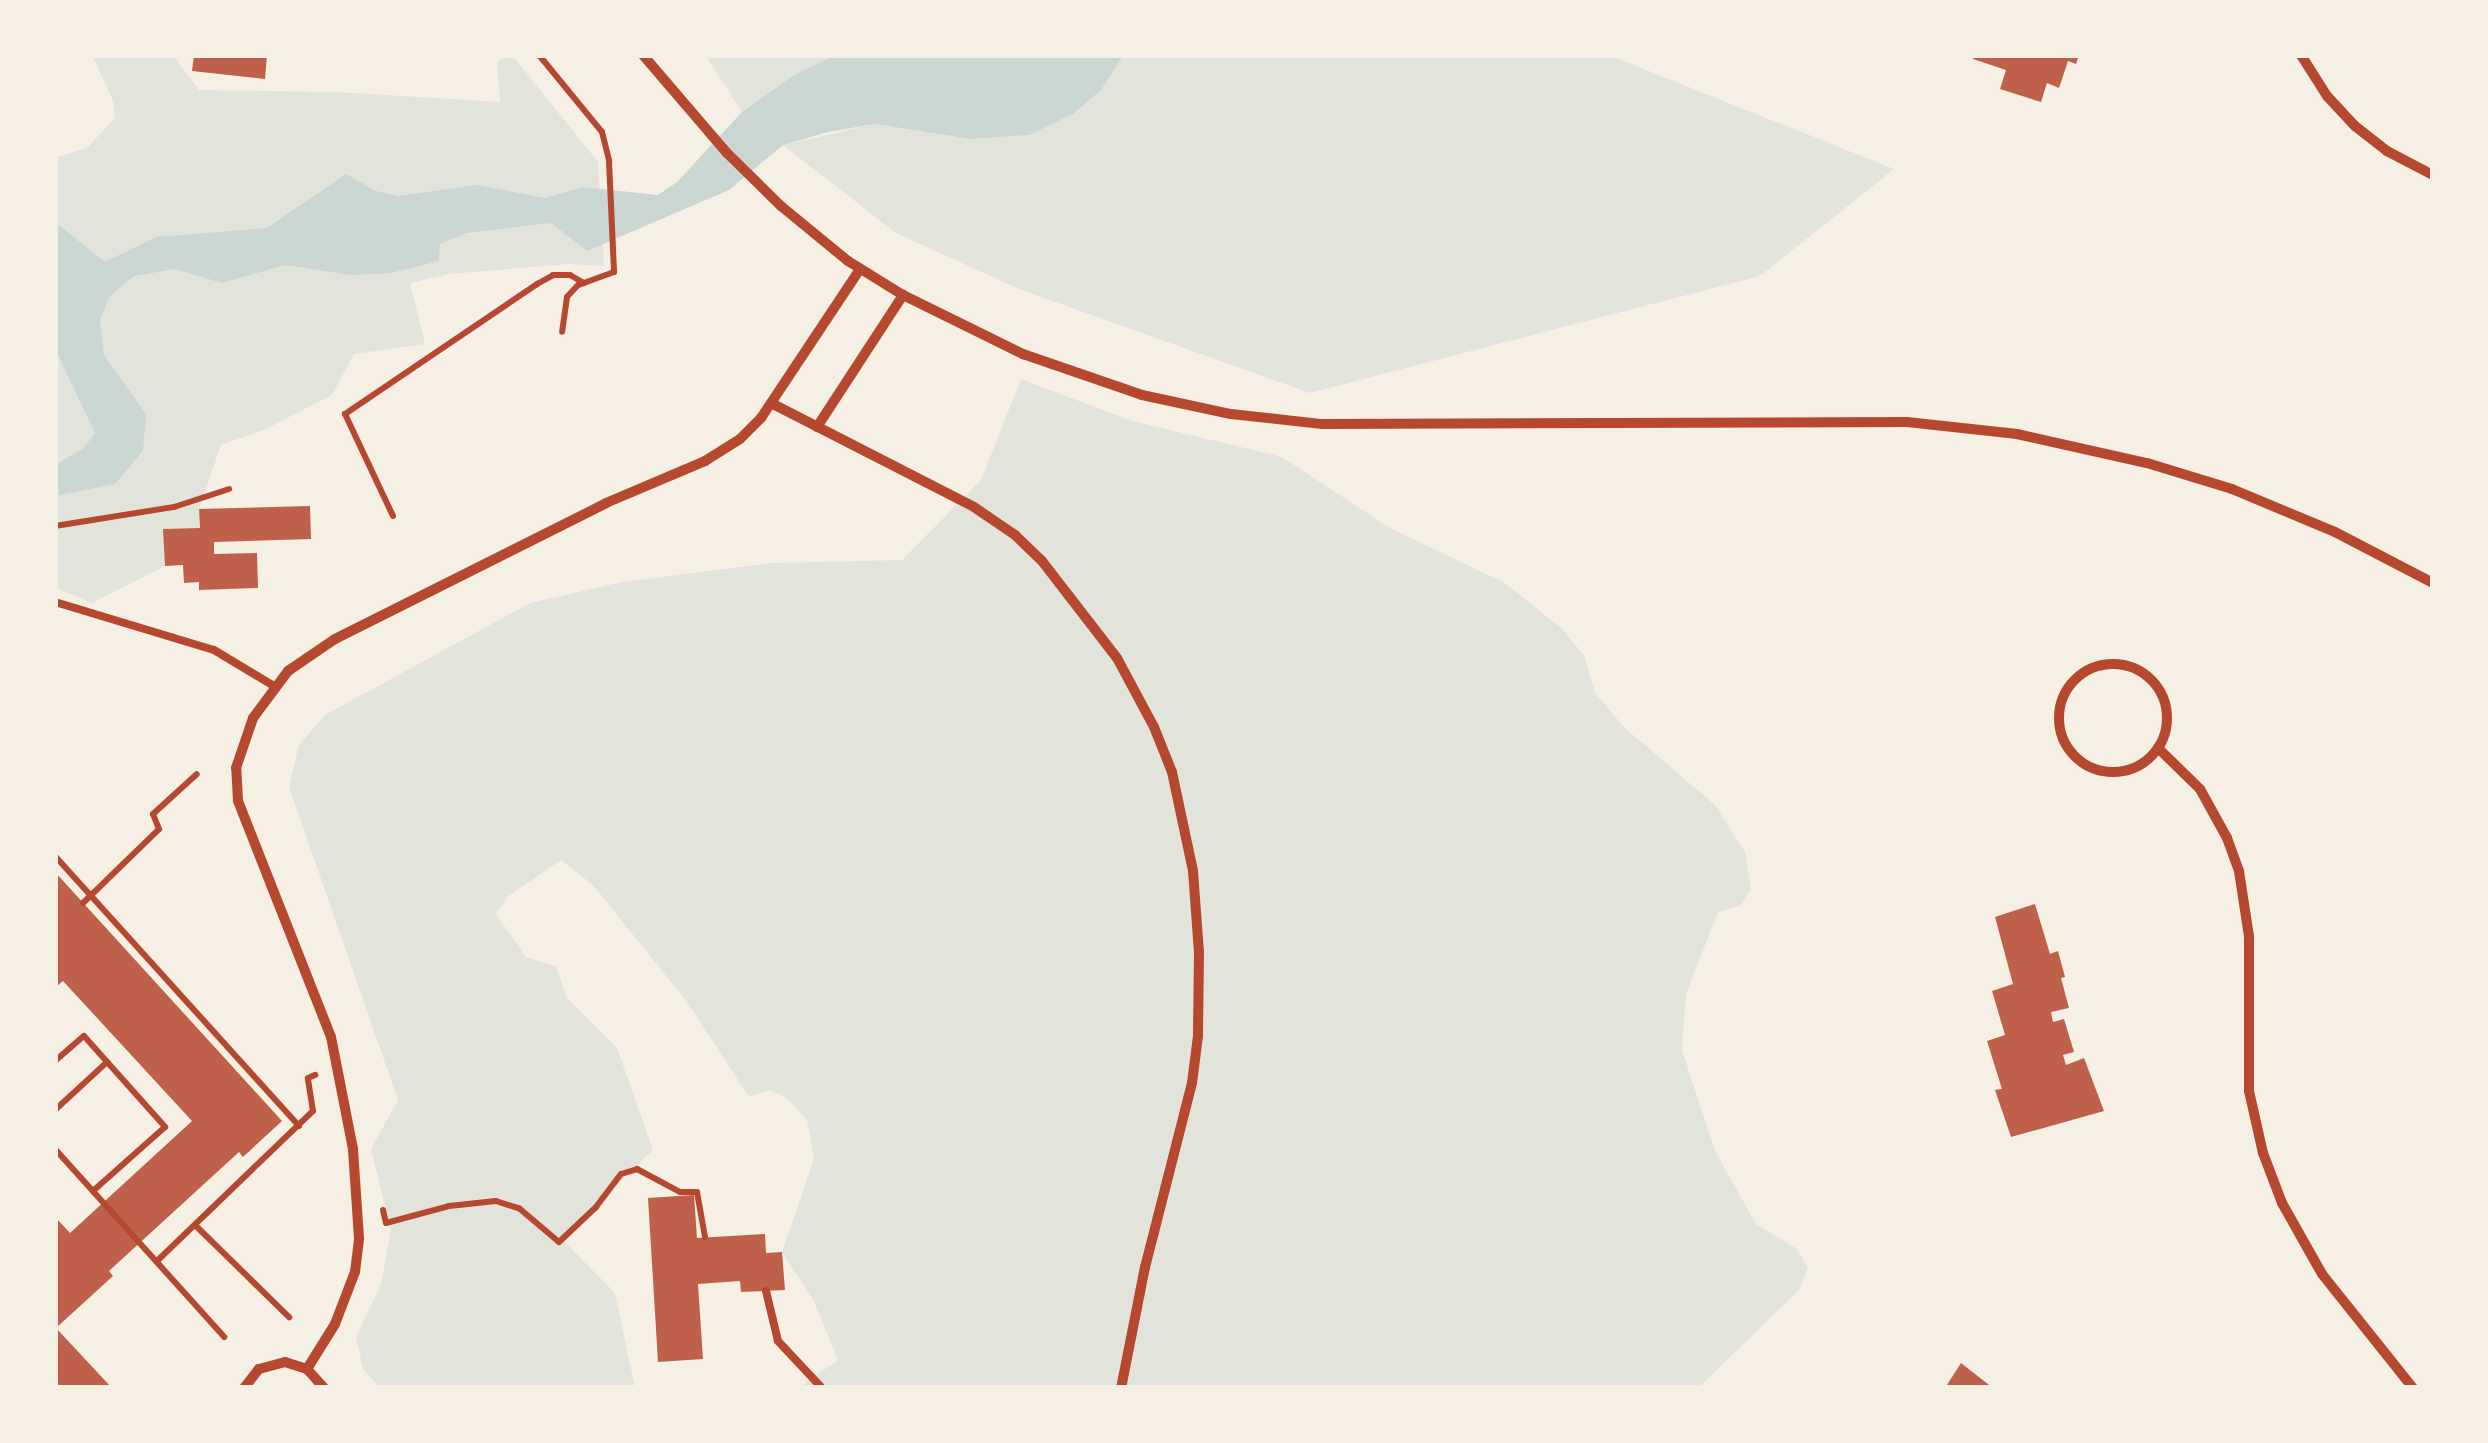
<!DOCTYPE html>
<style>
body{margin:0}
#map{position:relative;width:2488px;height:1443px;overflow:hidden;background:#f6efe4;font-family:Quicksand,sans-serif}
div>[style]{position:absolute}
[style*='--x']{left:calc(var(--x)*1px);top:calc(var(--y)*1px);width:calc(var(--w)*1px);rotate:calc(var(--a)*1deg)}
.green>*{inset:0;background:#e2e4dc}
.water>*{inset:0;background:#c9d6d2}
.building>*{inset:0;background:#bf614a}
.path>*{height:6px;margin:-3px;padding:0 3px;transform-origin:3px;border-radius:3px;background:#b5482f}
.service>*{height:8px;margin:-4px;padding:0 4px;transform-origin:4px;border-radius:4px;background:#b5482f}
.minor>*{height:10px;margin:-5px;padding:0 5px;transform-origin:5px;border-radius:5px;background:#b5482f}
.minor>.ring{margin:-5px;padding:0;box-sizing:content-box;background:none;border:10px solid #b5482f;border-radius:50%}
span{translate:-50% -50%;white-space:nowrap;text-align:center;line-height:1.15;-webkit-text-stroke:10px #f6efe4;paint-order:stroke}
.frame{position:absolute;inset:0;border:58px solid #f6efe4;pointer-events:none}
</style>
<div id="map">
<div class="green">
<i style="clip-path:polygon(92px 55px,173px 55px,199px 90px,336px 92px,500px 102px,497px 61px,512px 55px,598px 162px,604px 266px,569px 264px,449px 274px,410px 283px,425px 344px,354px 354px,332px 395px,266px 429px,221px 445px,199px 509px,200px 528px,164px 529px,165px 566px,92px 603px,55px 588px,55px 158px,87px 148px,115px 118px,113px 101px)"></i>
<i style="clip-path:polygon(705px 55px,835px 55px,794px 75px,742px 112px)"></i>
<i style="clip-path:polygon(1124px 55px,1609px 55px,1894px 169px,1760px 276px,1310px 393px,1019px 289px,896px 233px,783px 145px,875px 124px,971px 139px,1029px 135px,1073px 114px,1101px 90px)"></i>
<i style="clip-path:polygon(1021px 379px,1132px 421px,1282px 457px,1390px 528px,1505px 583px,1561px 628px,1584px 655px,1595px 693px,1625px 728px,1715px 805px,1745px 852px,1751px 889px,1740px 906px,1718px 912px,1686px 994px,1682px 1050px,1715px 1151px,1756px 1224px,1797px 1249px,1808px 1268px,1799px 1290px,1698px 1388px,798px 1388px,838px 1360px,814px 1301px,782px 1252px,814px 1159px,807px 1120px,787px 1098px,769px 1090px,749px 1097px,688px 1003px,593px 885px,561px 860px,507px 897px,496px 914px,526px 957px,556px 966px,567px 998px,617px 1048px,653px 1150px,561px 1238px,615px 1293px,635px 1388px,380px 1388px,363px 1369px,356px 1337px,381px 1284px,391px 1230px,371px 1149px,398px 1100px,289px 787px,299px 745px,325px 715px,530px 603px,622px 582px,772px 563px,902px 560px,981px 480px)"></i>
</div>
<div class="water">
<i style="clip-path:polygon(835px 55px,1124px 55px,1101px 90px,1073px 114px,1029px 135px,971px 139px,875px 124px,828px 132px,783px 145px,729px 190px,587px 251px,551px 223px,466px 233px,440px 244px,439px 261px,391px 273px,351px 275px,285px 265px,222px 283px,175px 269px,134px 276px,110px 296px,100px 320px,104px 355px,146px 414px,143px 451px,115px 484px,55px 496px,55px 465px,84px 448px,95px 433px,55px 349px,55px 222px,105px 262px,156px 237px,267px 228px,346px 174px,376px 191px,398px 196px,477px 185px,545px 198px,582px 187px,658px 195px,677px 182px,742px 112px,794px 75px)"></i>
</div>
<div class="building">
<i style="clip-path:polygon(194px 55px,267px 55px,265px 79px,192px 71px)"></i>
<i style="clip-path:polygon(1974px 55px,2079px 55px,2076px 64px,2068px 61px,2059px 88px,2047px 83px,2041px 102px,2000px 89px,2006px 70px,1973px 59px)"></i>
<i style="clip-path:polygon(310px 506px,311px 539px,214px 542px,214px 554px,257px 553px,258px 588px,199px 590px,199px 582px,184px 583px,183px 565px,165px 566px,163px 529px,200px 528px,199px 509px)"></i>
<i style="clip-path:polygon(55px 872px,282px 1121px,243px 1157px,239px 1152px,109px 1271px,113px 1276px,56px 1328px,112px 1388px,55px 1388px,55px 1217px,70px 1233px,192px 1121px,63px 981px,55px 988px)"></i>
<i style="clip-path:polygon(2035px 904px,2050px 954px,2058px 951px,2065px 977px,2061px 978px,2069px 1008px,2051px 1012px,2053px 1022px,2064px 1019px,2074px 1052px,2063px 1055px,2066px 1065px,2084px 1058px,2104px 1111px,2011px 1137px,1995px 1090px,2002px 1089px,1987px 1041px,2005px 1035px,1992px 991px,2013px 984px,1995px 917px)"></i>
<i style="clip-path:polygon(694px 1195px,697px 1238px,765px 1234px,766px 1253px,782px 1252px,785px 1290px,741px 1292px,740px 1281px,698px 1284px,703px 1359px,658px 1362px,648px 1198px)"></i>
<i style="clip-path:polygon(1961px 1363px,1993px 1388px,1945px 1388px)"></i>
</div>
<div class="path">
<i style="--x:539;--y:55;--w:99;--a:50.7"></i>
<i style="--x:602;--y:132;--w:30;--a:76"></i>
<i style="--x:609;--y:161;--w:111;--a:87.4"></i>
<i style="--x:614;--y:272;--w:38;--a:160"></i>
<i style="--x:578;--y:285;--w:16;--a:133"></i>
<i style="--x:567;--y:297;--w:35;--a:98"></i>
<i style="--x:393;--y:516;--w:113;--a:-115.2"></i>
<i style="--x:345;--y:414;--w:232;--a:-34.1"></i>
<i style="--x:537;--y:284;--w:18;--a:-29"></i>
<i style="--x:553;--y:275;--w:17;--a:0"></i>
<i style="--x:570;--y:275;--w:16;--a:30"></i>
<i style="--x:55;--y:526;--w:121;--a:-9.1"></i>
<i style="--x:174;--y:507;--w:58;--a:-18.1"></i>
<i style="--x:55;--y:856;--w:364;--a:47.9"></i>
<i style="--x:83;--y:903;--w:106;--a:-44.2"></i>
<i style="--x:159;--y:829;--w:16;--a:-112"></i>
<i style="--x:153;--y:814;--w:59;--a:-42.3"></i>
<i style="--x:55;--y:1061;--w:38;--a:-41"></i>
<i style="--x:84;--y:1036;--w:122;--a:48.3"></i>
<i style="--x:165;--y:1127;--w:96;--a:138.4"></i>
<i style="--x:55;--y:1110;--w:71;--a:-42.7"></i>
<i style="--x:55;--y:1149;--w:253;--a:48"></i>
<i style="--x:383;--y:1210;--w:13;--a:77"></i>
<i style="--x:386;--y:1223;--w:65;--a:-15.1"></i>
<i style="--x:449;--y:1206;--w:47;--a:-6.1"></i>
<i style="--x:496;--y:1201;--w:25;--a:18"></i>
<i style="--x:520;--y:1209;--w:51;--a:40.2"></i>
<i style="--x:559;--y:1242;--w:51;--a:-43.4"></i>
<i style="--x:596;--y:1207;--w:41;--a:-52.9"></i>
<i style="--x:621;--y:1174;--w:17;--a:-17"></i>
<i style="--x:637;--y:1169;--w:49;--a:28.1"></i>
<i style="--x:680;--y:1192;--w:17;--a:0"></i>
<i style="--x:697;--y:1192;--w:46;--a:79.9"></i>
<i style="--x:195;--y:1225;--w:132;--a:44.4"></i>
<i style="--x:157;--y:1261;--w:216;--a:-43.9"></i>
<i style="--x:313;--y:1111;--w:33;--a:-99"></i>
<i style="--x:308;--y:1078;--w:8;--a:-23"></i>
</div>
<div class="service">
<i style="--x:55;--y:602;--w:166;--a:16.8"></i>
<i style="--x:214;--y:650;--w:70;--a:31"></i>
<i style="--x:766;--y:1291;--w:51;--a:76.5"></i>
<i style="--x:778;--y:1341;--w:64;--a:46.9"></i>
</div>
<div class="minor">
<i style="--x:643;--y:55;--w:129;--a:49.4"></i>
<i style="--x:727;--y:153;--w:76;--a:44.5"></i>
<i style="--x:781;--y:206;--w:87;--a:39.4"></i>
<i style="--x:848;--y:261;--w:65;--a:31.7"></i>
<i style="--x:903;--y:295;--w:134;--a:26.2"></i>
<i style="--x:1023;--y:354;--w:126;--a:19"></i>
<i style="--x:1142;--y:395;--w:91;--a:12.1"></i>
<i style="--x:1231;--y:414;--w:92;--a:6.3"></i>
<i style="--x:1322;--y:424;--w:585;--a:-0.2"></i>
<i style="--x:1907;--y:422;--w:111;--a:6.2"></i>
<i style="--x:2017;--y:434;--w:133;--a:12.6"></i>
<i style="--x:2147;--y:463;--w:89;--a:17"></i>
<i style="--x:2232;--y:489;--w:112;--a:22.7"></i>
<i style="--x:2335;--y:532;--w:110;--a:27.5"></i>
<i style="--x:2301;--y:55;--w:49;--a:57.6"></i>
<i style="--x:2327;--y:96;--w:41;--a:47"></i>
<i style="--x:2355;--y:126;--w:41;--a:38"></i>
<i style="--x:2387;--y:151;--w:52;--a:27.6"></i>
<i style="--x:771;--y:403;--w:228;--a:27.1"></i>
<i style="--x:974;--y:507;--w:50;--a:34.3"></i>
<i style="--x:1015;--y:535;--w:37;--a:44"></i>
<i style="--x:1042;--y:561;--w:123;--a:52.3"></i>
<i style="--x:1117;--y:658;--w:78;--a:61.8"></i>
<i style="--x:1154;--y:727;--w:48;--a:68.2"></i>
<i style="--x:1172;--y:772;--w:101;--a:78"></i>
<i style="--x:1193;--y:871;--w:81;--a:85.8"></i>
<i style="--x:1199;--y:952;--w:84;--a:90.7"></i>
<i style="--x:1198;--y:1036;--w:47;--a:97.3"></i>
<i style="--x:1192;--y:1083;--w:190;--a:104.3"></i>
<i style="--x:1145;--y:1267;--w:123;--a:101.2"></i>
<i style="--x:817;--y:427;--w:158;--a:-56.9"></i>
<i class="ring" style="left:2059px;top:664px;width:98px;height:98px"></i>
<i style="--x:2158;--y:748;--w:59;--a:44.3"></i>
<i style="--x:2200;--y:789;--w:56;--a:61.1"></i>
<i style="--x:2227;--y:838;--w:35;--a:70"></i>
<i style="--x:2239;--y:871;--w:66;--a:81.3"></i>
<i style="--x:2249;--y:936;--w:155;--a:90"></i>
<i style="--x:2249;--y:1091;--w:64;--a:77.3"></i>
<i style="--x:2263;--y:1153;--w:53;--a:69.2"></i>
<i style="--x:2282;--y:1203;--w:81;--a:60.6"></i>
<i style="--x:2322;--y:1274;--w:146;--a:51.4"></i>
<i style="--x:307;--y:1369;--w:53;--a:-58.1"></i>
<i style="--x:335;--y:1324;--w:56;--a:-69"></i>
<i style="--x:355;--y:1272;--w:34;--a:-83"></i>
<i style="--x:359;--y:1238;--w:89;--a:-93.9"></i>
<i style="--x:353;--y:1149;--w:114;--a:-101.1"></i>
<i style="--x:331;--y:1037;--w:254;--a:-111.5"></i>
<i style="--x:238;--y:801;--w:33;--a:-93"></i>
<i style="--x:236;--y:768;--w:53;--a:-71.2"></i>
<i style="--x:253;--y:718;--w:59;--a:-53.3"></i>
<i style="--x:288;--y:671;--w:57;--a:-34.2"></i>
<i style="--x:335;--y:639;--w:303;--a:-26.6"></i>
<i style="--x:606;--y:503;--w:108;--a:-23"></i>
<i style="--x:705;--y:461;--w:41;--a:-32.2"></i>
<i style="--x:740;--y:439;--w:30;--a:-45"></i>
<i style="--x:761;--y:418;--w:179;--a:-56.4"></i>
<i style="--x:244;--y:1388;--w:24;--a:-52"></i>
<i style="--x:259;--y:1369;--w:27;--a:-15"></i>
<i style="--x:285;--y:1362;--w:23;--a:18"></i>
<i style="--x:307;--y:1369;--w:25;--a:48"></i>
</div>
<div class="frame"></div>
</div>
